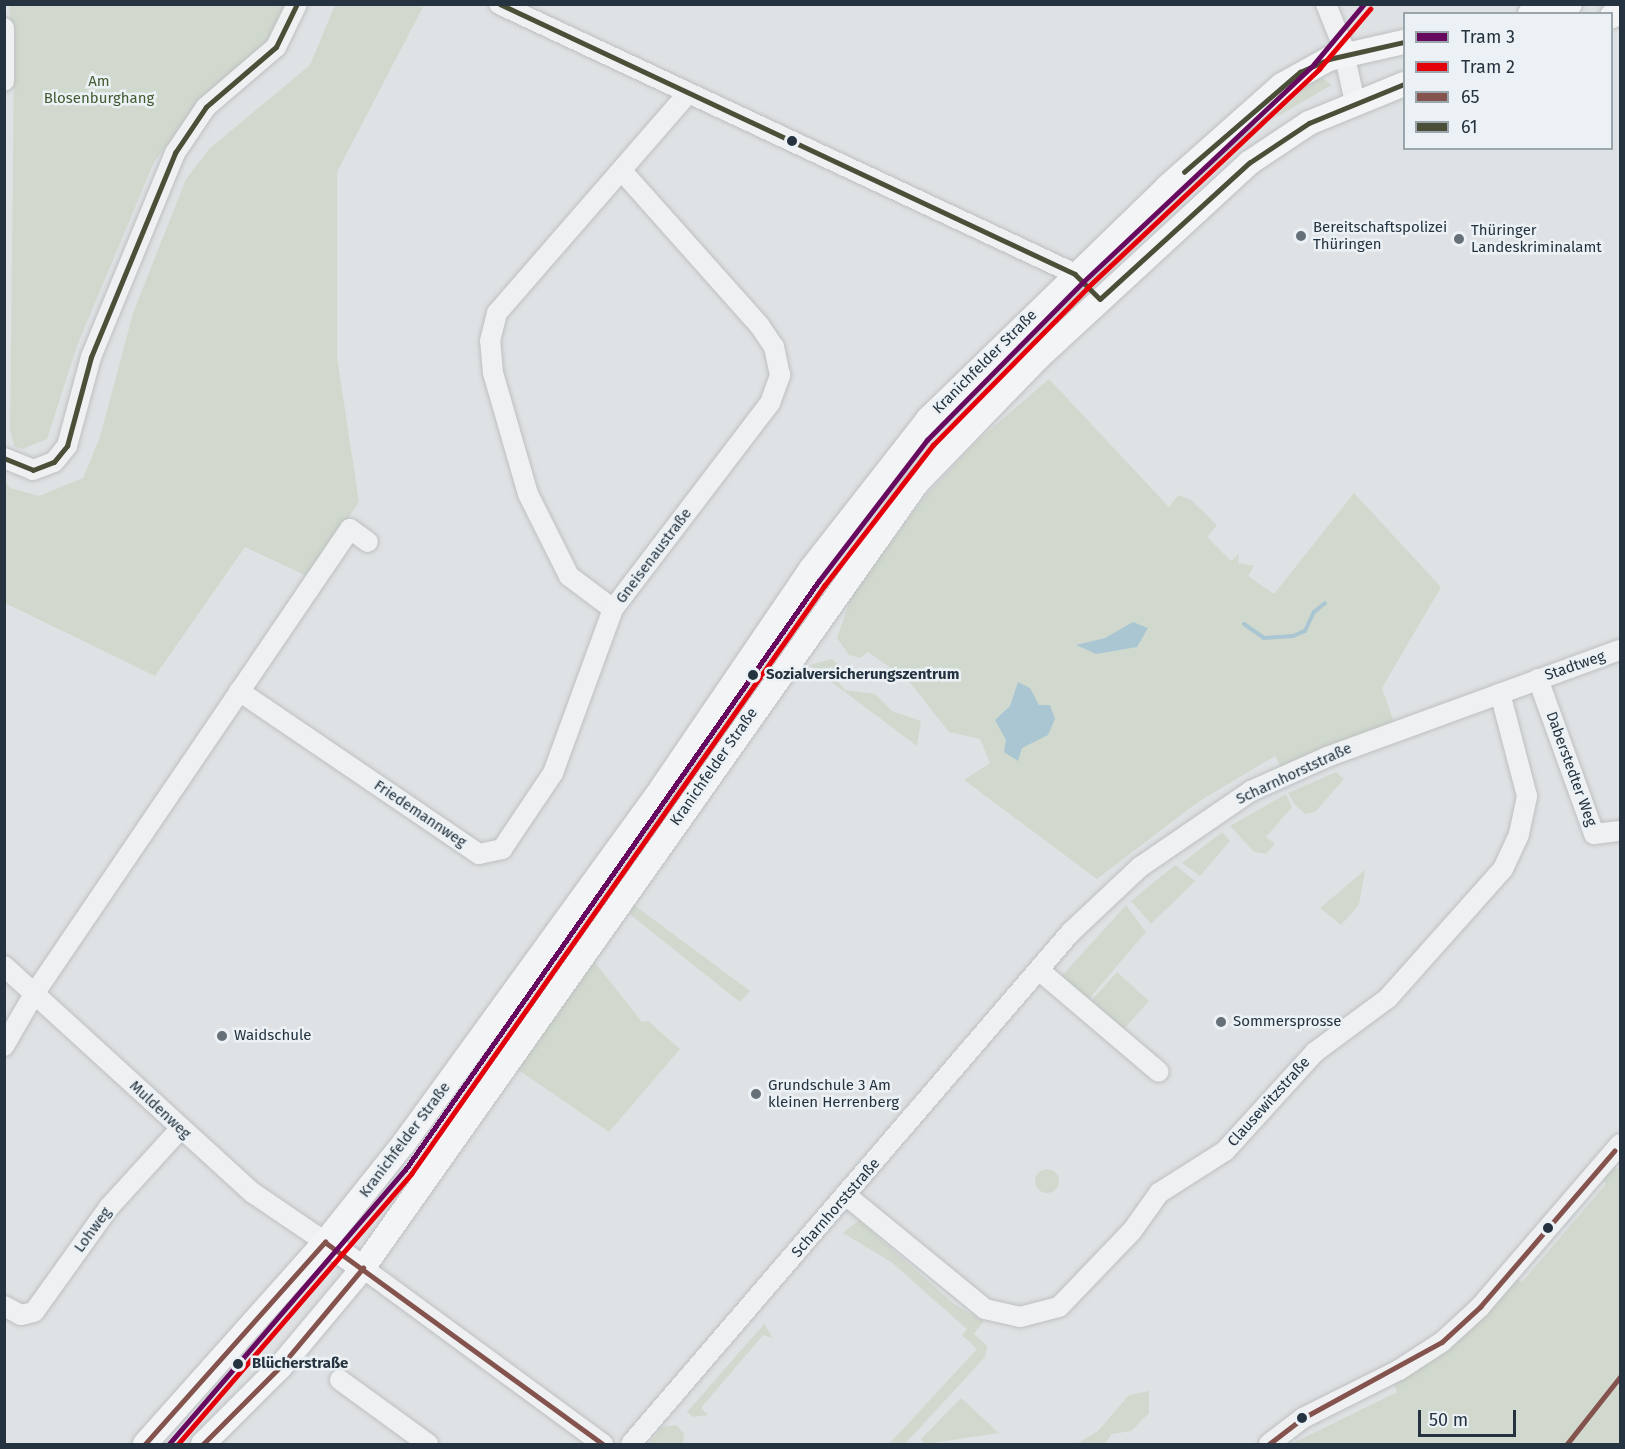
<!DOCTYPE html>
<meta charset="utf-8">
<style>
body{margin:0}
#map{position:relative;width:1625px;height:1449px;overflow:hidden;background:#dfe2e4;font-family:"Fira Sans",sans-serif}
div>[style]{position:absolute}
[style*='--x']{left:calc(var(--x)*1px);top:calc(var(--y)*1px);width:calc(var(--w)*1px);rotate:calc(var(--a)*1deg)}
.green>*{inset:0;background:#d1d9ce}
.round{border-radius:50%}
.water>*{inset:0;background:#aac6d2}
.stream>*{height:4px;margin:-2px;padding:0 2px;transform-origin:2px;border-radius:2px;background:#aac6d2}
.roads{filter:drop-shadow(0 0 2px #bdc0c2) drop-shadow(0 0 2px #bdc0c2)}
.minor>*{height:20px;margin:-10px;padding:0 10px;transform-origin:10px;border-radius:10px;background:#eef0f1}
.major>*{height:24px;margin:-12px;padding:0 12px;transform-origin:12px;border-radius:12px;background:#f3f4f5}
.bus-1>*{height:4.5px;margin:-2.25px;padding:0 2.25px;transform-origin:2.25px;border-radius:2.25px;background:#85534e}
.bus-2>*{height:4.5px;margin:-2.25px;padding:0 2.25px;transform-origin:2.25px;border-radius:2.25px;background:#4b4f38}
.tram-1>*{height:4.5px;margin:-2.25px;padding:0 2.25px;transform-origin:2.25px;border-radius:2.25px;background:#67095f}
.tram-2>*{height:4.5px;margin:-2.25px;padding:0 2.25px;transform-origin:2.25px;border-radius:2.25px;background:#e3000b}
.dots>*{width:16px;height:16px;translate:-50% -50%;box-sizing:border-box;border:3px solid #ebf1f5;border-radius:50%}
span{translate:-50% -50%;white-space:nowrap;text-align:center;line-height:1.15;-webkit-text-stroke:5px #ebf1f5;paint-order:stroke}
.park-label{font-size:15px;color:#425b31}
.poi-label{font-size:15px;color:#24333f}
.left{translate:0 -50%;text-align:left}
.street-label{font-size:15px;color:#24333f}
.stop-label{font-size:15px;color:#24333f;font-weight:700}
.frame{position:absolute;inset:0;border:6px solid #24333f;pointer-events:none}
.legend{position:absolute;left:1403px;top:12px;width:210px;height:138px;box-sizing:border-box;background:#ebf1f5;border:2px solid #9ba5ac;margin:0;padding:8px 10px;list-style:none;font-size:18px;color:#24333f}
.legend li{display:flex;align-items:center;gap:12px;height:30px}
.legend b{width:30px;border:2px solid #9ba5ac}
.scale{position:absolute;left:1418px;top:1410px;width:98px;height:27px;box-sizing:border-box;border:3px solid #24333f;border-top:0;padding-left:8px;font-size:18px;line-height:21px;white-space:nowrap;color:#24333f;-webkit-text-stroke:4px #ebf1f5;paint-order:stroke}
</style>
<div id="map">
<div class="green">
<i style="clip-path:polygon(408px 4px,423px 7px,337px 172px,337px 357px,359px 502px,309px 577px,245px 547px,155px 676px,5px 603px,4px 478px,10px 488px,39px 496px,83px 478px,100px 437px,133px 313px,186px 179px,210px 148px,310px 65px,335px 5px)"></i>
<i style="clip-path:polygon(9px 5px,289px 5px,267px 50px,206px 93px,154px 162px,77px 346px,47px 439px,22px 449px,14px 446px,10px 429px,14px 65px)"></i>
<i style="clip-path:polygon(1322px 78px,1332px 85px,1271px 120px,1314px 79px)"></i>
<i style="clip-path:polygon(1049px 379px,1169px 507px,1178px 495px,1191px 500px,1217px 525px,1207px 537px,1231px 561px,1239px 554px,1238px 563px,1254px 566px,1248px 576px,1274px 594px,1354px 493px,1441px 587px,1382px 688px,1394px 722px,1281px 767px,1275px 756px,1198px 802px,1097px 879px,964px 780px,990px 763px,980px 739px,949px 732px,908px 680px,868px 652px,860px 658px,849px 655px,837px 638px,852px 594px,927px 494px,978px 440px)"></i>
<i style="clip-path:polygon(832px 659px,839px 665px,835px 678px,845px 690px,875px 694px,892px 711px,921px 721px,917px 746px,809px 665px)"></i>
<i style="clip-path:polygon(1336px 772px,1344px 779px,1315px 812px,1305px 814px,1294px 804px,1288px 793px)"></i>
<i style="clip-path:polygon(1286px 794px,1292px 807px,1266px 837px,1275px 844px,1266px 854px,1254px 852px,1230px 826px)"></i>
<i style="clip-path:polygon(1222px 832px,1230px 841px,1200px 876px,1182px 863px)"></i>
<i style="clip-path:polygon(1175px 865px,1195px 881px,1151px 924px,1131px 901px)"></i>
<i style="clip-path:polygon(1365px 870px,1359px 905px,1341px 925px,1320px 908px)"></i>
<i style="clip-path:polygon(634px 905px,750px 991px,740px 1002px,628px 913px)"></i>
<i style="clip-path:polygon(1126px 905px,1146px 932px,1088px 1000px,1060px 978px)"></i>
<i style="clip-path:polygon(594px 961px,642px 1022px,648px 1021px,680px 1049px,609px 1132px,517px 1069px)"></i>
<i style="clip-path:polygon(1117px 972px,1149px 1001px,1120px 1033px,1087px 1005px)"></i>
<i style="clip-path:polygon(1614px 1167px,1620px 1169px,1620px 1444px,1291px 1444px,1397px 1392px,1393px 1381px,1514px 1276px,1522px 1282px,1606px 1184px,1600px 1178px)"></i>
<i class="round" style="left:1035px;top:1169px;width:24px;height:24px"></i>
<i style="clip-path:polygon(859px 1220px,954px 1304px,984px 1321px,974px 1334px,987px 1346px,985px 1357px,905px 1444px,889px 1444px,977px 1349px,962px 1335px,967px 1329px,891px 1262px,843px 1233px)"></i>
<i style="clip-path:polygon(764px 1324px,773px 1338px,763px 1335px,701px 1408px,708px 1415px,693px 1417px,687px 1412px)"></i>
<i style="clip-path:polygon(1149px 1391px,1149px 1413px,1131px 1431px,1112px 1434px,1105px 1444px,1078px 1443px,1098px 1431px,1129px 1395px)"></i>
<i style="clip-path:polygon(961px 1398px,999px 1433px,925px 1444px,921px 1439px)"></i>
<i style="clip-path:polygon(676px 1425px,684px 1433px,683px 1444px,649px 1444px,662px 1427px)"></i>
</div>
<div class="water">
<i style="clip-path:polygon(1133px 622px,1148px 628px,1137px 647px,1096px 654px,1076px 645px,1105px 638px)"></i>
<i style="clip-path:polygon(1018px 682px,1030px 688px,1039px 705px,1050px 705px,1055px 719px,1048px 735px,1022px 748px,1018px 761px,1004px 752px,1006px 740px,995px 720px,1010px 706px)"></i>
</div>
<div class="stream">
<i style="--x:1244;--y:624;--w:24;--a:35"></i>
<i style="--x:1264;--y:638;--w:29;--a:-4"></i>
<i style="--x:1293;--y:636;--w:13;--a:-23"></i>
<i style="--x:1305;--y:631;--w:21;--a:-65"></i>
<i style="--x:1314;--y:612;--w:14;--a:-39"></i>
</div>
<div class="roads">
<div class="minor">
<i style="--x:499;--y:4;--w:636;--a:25.11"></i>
<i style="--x:1326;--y:4;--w:43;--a:68.2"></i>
<i style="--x:1342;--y:44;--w:59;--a:77.4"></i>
<i style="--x:4;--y:28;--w:53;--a:90"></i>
<i style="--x:4;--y:458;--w:31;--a:22"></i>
<i style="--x:33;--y:470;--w:22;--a:-21"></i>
<i style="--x:54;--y:462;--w:21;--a:-51"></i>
<i style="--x:67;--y:446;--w:92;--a:-74.9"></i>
<i style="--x:91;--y:357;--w:221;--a:-67.6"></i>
<i style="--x:175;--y:153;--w:55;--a:-56"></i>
<i style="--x:206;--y:107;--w:92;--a:-40.6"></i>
<i style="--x:276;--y:47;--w:48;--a:-64"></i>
<i style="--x:613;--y:609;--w:55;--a:-143.1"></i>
<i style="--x:569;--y:576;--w:92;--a:-116.6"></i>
<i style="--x:528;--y:494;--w:126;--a:-106.1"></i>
<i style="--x:493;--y:373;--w:32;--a:-95"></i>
<i style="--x:490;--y:341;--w:29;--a:-76"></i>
<i style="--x:497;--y:313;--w:291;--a:-49"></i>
<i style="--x:1538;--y:679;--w:165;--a:70.1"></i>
<i style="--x:1594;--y:834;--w:26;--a:-7"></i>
<i style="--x:239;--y:691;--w:290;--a:34.2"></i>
<i style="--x:479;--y:854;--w:24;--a:-12"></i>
<i style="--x:502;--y:849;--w:92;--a:-56.1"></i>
<i style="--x:553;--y:773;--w:175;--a:-69.9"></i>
<i style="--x:613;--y:609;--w:259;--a:-52.7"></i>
<i style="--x:770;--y:403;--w:30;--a:-70"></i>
<i style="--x:780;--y:375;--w:29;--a:-102"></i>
<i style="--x:774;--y:347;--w:25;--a:-124"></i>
<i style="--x:760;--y:326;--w:208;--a:-131.7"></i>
<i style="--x:4;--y:966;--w:337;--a:42.4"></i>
<i style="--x:253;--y:1193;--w:87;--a:34.2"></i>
<i style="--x:1039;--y:970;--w:157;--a:40.4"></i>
<i style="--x:4;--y:1046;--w:60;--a:-60"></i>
<i style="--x:34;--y:994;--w:562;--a:-55.8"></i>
<i style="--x:350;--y:529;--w:22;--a:36"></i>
<i style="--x:847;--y:1196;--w:178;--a:39.3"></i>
<i style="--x:985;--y:1309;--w:36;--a:13"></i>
<i style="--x:1020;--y:1317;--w:40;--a:-14.4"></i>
<i style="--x:1059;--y:1307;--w:105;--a:-46.2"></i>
<i style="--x:1132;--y:1231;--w:47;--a:-54.6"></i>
<i style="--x:1159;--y:1193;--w:78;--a:-32.5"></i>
<i style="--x:1225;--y:1151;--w:134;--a:-47.7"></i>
<i style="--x:1315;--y:1052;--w:91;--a:-36.5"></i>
<i style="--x:1388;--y:998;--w:173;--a:-48.3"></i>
<i style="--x:1503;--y:869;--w:38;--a:-65"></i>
<i style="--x:1519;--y:834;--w:39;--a:-78"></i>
<i style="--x:1527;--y:796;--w:106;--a:-104.7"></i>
<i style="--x:363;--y:1268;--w:298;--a:36.3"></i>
<i style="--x:4;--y:1306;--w:19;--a:28"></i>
<i style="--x:21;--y:1315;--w:13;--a:-13"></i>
<i style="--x:34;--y:1312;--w:130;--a:-54.4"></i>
<i style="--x:110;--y:1206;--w:104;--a:-47.7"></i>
<i style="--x:340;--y:1380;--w:109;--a:36"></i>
<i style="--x:631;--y:1444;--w:675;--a:-49.33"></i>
<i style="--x:1071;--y:932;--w:95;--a:-43.3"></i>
<i style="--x:1140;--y:867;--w:135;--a:-34.4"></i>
<i style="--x:1251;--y:791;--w:83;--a:-24.1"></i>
<i style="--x:1327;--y:757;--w:312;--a:-20.1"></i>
<i style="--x:1269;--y:1444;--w:43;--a:-37.4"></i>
<i style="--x:1303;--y:1418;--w:107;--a:-26.6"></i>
<i style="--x:1399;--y:1370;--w:51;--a:-33.1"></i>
<i style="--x:1442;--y:1342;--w:52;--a:-42.6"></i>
<i style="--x:1480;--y:1307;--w:215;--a:-49.3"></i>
</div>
<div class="major">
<i style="--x:1530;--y:14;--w:41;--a:-14"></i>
<i style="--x:1612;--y:16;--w:9;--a:-21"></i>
<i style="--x:325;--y:1242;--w:46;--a:34.4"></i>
<i style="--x:145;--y:1444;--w:271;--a:-48.3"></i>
<i style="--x:325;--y:1242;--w:127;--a:-51.4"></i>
<i style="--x:404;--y:1143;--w:441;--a:-54"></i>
<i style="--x:663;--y:786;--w:263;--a:-55.7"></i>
<i style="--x:811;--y:569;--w:190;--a:-52"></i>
<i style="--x:928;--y:419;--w:333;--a:-44.1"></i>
<i style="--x:1167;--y:187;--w:154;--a:-41.6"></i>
<i style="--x:1282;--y:85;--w:54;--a:-29"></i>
<i style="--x:1329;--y:59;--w:77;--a:-12.8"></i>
<i style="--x:203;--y:1444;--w:110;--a:-45"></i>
<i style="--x:281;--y:1366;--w:128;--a:-50.1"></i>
<i style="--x:363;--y:1268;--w:961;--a:-54.79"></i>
<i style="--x:917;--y:483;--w:175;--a:-45.9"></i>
<i style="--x:1039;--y:357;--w:286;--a:-42.7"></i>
<i style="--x:1249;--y:163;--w:72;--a:-33.7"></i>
<i style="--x:1309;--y:123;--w:103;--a:-22.3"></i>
</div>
</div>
<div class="bus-1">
<i style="--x:325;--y:1242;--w:344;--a:36"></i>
<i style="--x:145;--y:1444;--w:271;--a:-48.3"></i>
<i style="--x:203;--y:1444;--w:110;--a:-45"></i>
<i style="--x:281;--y:1366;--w:128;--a:-50.1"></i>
<i style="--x:1269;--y:1444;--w:43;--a:-37.4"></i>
<i style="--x:1303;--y:1418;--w:158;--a:-28.7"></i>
<i style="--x:1442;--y:1342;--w:52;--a:-42.6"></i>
<i style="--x:1480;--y:1307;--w:206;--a:-49.3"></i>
<i style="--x:1567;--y:1444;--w:85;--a:-51.7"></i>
</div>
<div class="bus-2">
<i style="--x:500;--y:4;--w:635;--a:25.15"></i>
<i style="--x:1075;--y:274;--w:35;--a:45"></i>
<i style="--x:1100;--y:299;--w:202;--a:-42.4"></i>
<i style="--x:1249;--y:163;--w:72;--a:-33.7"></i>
<i style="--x:1309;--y:123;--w:103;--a:-22.3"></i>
<i style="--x:1184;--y:172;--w:153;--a:-40.8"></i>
<i style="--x:1300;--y:72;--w:32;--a:-24"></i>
<i style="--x:1329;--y:59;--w:77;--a:-12.8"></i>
<i style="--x:4;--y:458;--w:31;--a:22"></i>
<i style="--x:33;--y:470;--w:22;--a:-21"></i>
<i style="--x:54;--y:462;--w:21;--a:-51"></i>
<i style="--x:67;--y:446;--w:92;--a:-74.9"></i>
<i style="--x:91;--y:357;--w:221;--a:-67.6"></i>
<i style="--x:175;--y:153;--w:55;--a:-56"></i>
<i style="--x:206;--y:107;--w:92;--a:-40.6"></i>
<i style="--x:276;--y:47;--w:48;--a:-64"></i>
</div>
<div class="tram-1">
<i style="--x:169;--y:1444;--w:362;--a:-49.3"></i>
<i style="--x:405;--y:1170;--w:719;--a:-54.92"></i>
<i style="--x:818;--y:582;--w:179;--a:-52.5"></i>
<i style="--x:927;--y:440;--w:222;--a:-45.4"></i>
<i style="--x:1083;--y:282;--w:318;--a:-43.3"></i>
<i style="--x:1314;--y:64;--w:78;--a:-50.2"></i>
</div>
<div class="tram-2">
<i style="--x:178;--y:1444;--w:357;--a:-49.2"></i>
<i style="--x:411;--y:1174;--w:719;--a:-54.92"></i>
<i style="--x:824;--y:586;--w:178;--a:-52.3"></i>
<i style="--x:933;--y:445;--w:221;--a:-45.5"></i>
<i style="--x:1088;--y:287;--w:318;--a:-43.3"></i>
<i style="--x:1319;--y:69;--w:79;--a:-49.6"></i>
</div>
<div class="dots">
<i style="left:792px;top:141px;background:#24333f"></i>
<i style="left:1301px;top:236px;background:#657079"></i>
<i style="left:1459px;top:239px;background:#657079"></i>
<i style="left:753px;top:675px;background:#24333f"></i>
<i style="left:1221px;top:1022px;background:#657079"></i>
<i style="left:222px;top:1036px;background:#657079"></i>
<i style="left:756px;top:1094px;background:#657079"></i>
<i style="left:1548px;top:1228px;background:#24333f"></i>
<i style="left:238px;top:1364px;background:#24333f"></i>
<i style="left:1302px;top:1418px;background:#24333f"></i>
</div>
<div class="park-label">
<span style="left:99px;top:90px">Am<br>Blosenburghang</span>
</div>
<div class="poi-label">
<span class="left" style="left:1313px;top:236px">Bereitschaftspolizei<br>Thüringen</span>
<span class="left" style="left:1471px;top:239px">Thüringer<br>Landeskriminalamt</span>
<span class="left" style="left:1233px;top:1022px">Sommersprosse</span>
<span class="left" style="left:234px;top:1036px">Waidschule</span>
<span class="left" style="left:768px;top:1094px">Grundschule 3 Am<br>kleinen Herrenberg</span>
</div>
<div class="street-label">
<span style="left:985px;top:362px;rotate:-45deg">Kranichfelder Straße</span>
<span style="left:654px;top:556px;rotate:-53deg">Gneisenaustraße</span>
<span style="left:1575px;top:666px;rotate:-19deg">Stadtweg</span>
<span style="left:714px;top:767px;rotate:-55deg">Kranichfelder Straße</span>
<span style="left:1571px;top:769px;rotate:70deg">Daberstedter Weg</span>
<span style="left:1294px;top:774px;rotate:-25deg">Scharnhorststraße</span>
<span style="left:420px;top:814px;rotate:34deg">Friedemannweg</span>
<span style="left:1269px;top:1102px;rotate:-48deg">Clausewitzstraße</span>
<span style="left:160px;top:1110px;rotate:43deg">Muldenweg</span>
<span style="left:405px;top:1140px;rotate:-53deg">Kranichfelder Straße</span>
<span style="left:836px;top:1208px;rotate:-49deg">Scharnhorststraße</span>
<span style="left:93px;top:1230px;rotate:-54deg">Lohweg</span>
</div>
<div class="stop-label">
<span class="left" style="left:766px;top:675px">Sozialversicherungszentrum</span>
<span class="left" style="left:252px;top:1364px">Blücherstraße</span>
</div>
<div class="frame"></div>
<ul class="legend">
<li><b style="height:8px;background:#67095f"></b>Tram 3</li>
<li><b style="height:8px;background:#e3000b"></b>Tram 2</li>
<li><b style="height:8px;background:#85534e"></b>65</li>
<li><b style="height:8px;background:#4b4f38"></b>61</li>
</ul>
<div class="scale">50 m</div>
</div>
